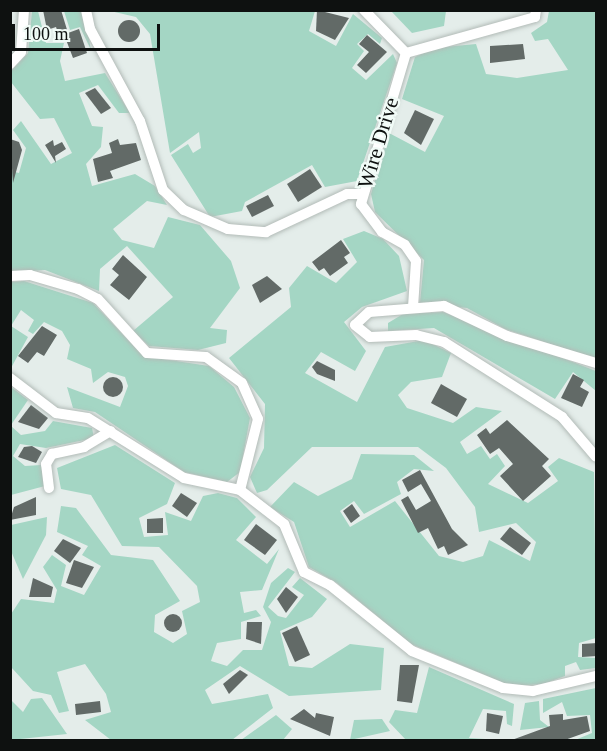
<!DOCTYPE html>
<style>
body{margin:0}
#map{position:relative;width:607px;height:751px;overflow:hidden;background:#e4edea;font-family:Georgia,serif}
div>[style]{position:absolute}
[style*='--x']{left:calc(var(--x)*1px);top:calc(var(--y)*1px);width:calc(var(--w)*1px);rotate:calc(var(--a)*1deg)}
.green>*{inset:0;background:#a4d6c4}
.building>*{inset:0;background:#626a67}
.round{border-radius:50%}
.roads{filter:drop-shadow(0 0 2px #b2bbb7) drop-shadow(0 0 2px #b2bbb7)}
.street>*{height:10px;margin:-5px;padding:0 5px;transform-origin:5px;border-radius:5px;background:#fff}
span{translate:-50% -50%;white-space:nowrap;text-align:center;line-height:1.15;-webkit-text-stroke:5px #f1fbf7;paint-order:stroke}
.street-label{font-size:21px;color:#0e1110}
.frame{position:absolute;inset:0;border:12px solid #0e1110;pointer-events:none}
.scale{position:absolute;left:12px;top:24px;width:148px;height:27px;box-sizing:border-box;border:3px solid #0e1110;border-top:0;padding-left:8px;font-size:18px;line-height:21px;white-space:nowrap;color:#0e1110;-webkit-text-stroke:4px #f1fbf7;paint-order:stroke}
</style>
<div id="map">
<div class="green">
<i style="clip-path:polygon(106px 10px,315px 11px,309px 31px,336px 46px,353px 14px,382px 38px,380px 44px,368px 34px,357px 44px,364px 51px,352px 68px,366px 80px,393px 54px,397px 63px,357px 181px,325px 187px,312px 165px,245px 202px,242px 211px,210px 217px,171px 155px,188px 144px,193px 153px,201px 148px,199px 132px,170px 153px,150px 34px,136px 17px)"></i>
<i style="clip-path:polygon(32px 11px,38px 11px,46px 43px,64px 43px,60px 61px,65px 81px,105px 73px,130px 113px,119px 113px,98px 85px,79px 93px,92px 126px,103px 127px,101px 147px,86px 164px,92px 186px,135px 174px,155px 186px,167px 205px,147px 201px,113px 229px,122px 240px,154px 248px,168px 217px,200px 225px,231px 261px,240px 288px,210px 328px,227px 330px,226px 343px,198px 350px,149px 346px,133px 331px,173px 297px,127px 246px,100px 269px,99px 291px,45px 270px,11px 272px,11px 171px,19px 173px,26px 148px,13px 130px,21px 121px,51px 164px,72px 153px,54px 118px,40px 119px,11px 82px,11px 71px,28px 53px)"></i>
<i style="clip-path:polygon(64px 11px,84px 11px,91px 50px,80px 27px,70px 30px)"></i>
<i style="clip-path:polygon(391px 11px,446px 11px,444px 26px,412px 33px)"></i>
<i style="clip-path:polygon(549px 11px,596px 11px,596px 359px,505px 329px,467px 308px,420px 303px,424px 260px,375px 212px,371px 194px,389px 133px,425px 152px,444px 116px,402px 99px,415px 57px,434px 48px,476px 44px,486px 74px,517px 78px,568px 70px,548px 39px,535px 41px,531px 33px,547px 22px)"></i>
<i style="clip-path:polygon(364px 231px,383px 239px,399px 256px,407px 291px,362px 307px,344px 322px,366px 351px,355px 371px,321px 352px,305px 373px,357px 402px,385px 347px,424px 340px,451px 353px,442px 377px,411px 382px,398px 395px,407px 408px,453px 423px,476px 407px,502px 411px,460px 442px,467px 454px,481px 446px,490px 459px,497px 454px,505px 466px,488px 484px,528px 503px,558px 481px,548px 467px,559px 458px,594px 472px,596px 638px,579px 643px,578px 657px,596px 658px,596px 668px,580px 670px,576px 662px,565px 666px,565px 676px,543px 684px,511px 686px,411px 644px,337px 583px,309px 567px,294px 522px,270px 507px,294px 482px,318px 496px,352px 479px,361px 454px,414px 455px,434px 471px,414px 469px,397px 482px,401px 494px,364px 514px,354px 501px,340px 511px,350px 527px,395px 501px,439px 556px,463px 562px,483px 556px,489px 540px,530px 561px,536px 542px,516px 523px,479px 532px,475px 507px,446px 468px,418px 447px,312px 447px,267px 490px,257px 493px,250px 477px,264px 448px,265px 404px,229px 358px,291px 307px,289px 288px,307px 266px,336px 283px,357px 262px,343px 239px)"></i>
<i style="clip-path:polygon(24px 281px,93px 303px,143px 356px,209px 366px,234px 387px,250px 418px,240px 472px,227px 482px,184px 472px,95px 412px,73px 408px,67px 387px,120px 407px,128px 386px,125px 377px,108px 372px,93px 383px,91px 369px,67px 359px,70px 345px,62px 331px,44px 322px,33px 334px,28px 331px,34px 320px,21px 310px,11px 326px,28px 337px,11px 368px,11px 282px)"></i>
<i style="clip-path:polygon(443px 312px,596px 371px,596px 391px,573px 372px,555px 399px,434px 328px,388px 331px,388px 323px,403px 314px)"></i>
<i style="clip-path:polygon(11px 387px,28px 400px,11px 425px,10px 425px)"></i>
<i style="clip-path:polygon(53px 421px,92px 428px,94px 438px,46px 448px,20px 444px,13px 456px,25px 466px,41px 465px,45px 486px,11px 495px,11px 426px,21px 435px,45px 431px)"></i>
<i style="clip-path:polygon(115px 445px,175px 483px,167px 504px,139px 518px,144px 537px,168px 535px,165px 512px,191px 521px,203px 496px,218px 493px,237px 498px,256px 517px,236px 540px,267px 564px,279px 549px,262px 590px,240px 592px,244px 613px,256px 610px,261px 616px,241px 622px,241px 639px,217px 643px,211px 661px,227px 666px,243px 650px,262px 650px,271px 622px,263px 607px,271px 583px,288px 568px,295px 572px,268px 607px,278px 616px,286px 618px,304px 595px,292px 587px,300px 578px,327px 599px,312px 617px,280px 631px,289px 666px,312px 668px,350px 644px,384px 648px,381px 690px,289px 696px,240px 666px,205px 690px,212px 704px,268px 694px,273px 708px,232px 740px,111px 740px,85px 720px,111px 712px,106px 694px,85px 664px,57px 672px,69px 711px,59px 713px,51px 695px,33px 691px,11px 667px,11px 614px,21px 599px,54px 603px,57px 590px,43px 567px,52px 555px,66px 565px,61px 586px,84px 595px,101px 566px,82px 555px,88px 546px,57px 532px,61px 506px,76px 508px,111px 555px,153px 560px,180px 601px,155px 615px,154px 632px,173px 643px,187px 634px,182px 611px,200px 602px,197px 586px,159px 547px,122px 546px,91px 495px,61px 489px,57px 468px)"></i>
<i style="clip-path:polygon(47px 517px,46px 535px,23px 579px,11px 551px,11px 525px)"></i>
<i style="clip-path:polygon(429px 667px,514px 704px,512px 726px,507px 724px,506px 711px,483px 709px,469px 738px,502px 740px,406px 740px,389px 722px,395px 710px,417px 713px)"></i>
<i style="clip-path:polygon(596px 688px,596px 740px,575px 740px,592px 733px,590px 715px,567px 716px,562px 702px,543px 713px,543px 699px)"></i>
<i style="clip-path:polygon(42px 698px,67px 734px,11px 740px,11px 700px,23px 712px,31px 699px)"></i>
<i style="clip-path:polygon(539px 701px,540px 720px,549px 727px,520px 730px,525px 703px)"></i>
<i style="clip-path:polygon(276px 715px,292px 729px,283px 740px,241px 740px)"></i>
<i style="clip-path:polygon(382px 719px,390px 731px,350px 740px,354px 720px)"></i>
</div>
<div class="building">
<i style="clip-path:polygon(43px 10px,61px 10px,68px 33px,79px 29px,87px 53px,73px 58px,65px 37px,60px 39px,56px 27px,47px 30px)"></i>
<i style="clip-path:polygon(317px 10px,349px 18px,335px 40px,316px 31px)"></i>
<i class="round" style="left:118px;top:20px;width:22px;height:22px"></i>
<i style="clip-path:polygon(367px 35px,387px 52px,366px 73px,357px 65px,369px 52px,359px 44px)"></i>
<i style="clip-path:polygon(523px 44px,525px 59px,490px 63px,490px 46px)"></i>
<i style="clip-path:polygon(95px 88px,111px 108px,101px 114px,85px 93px)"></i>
<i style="clip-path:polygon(415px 110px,434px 119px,421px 145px,404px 133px)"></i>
<i style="clip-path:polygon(10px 139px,19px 142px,22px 150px,13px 183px)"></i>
<i style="clip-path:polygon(118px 139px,120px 145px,136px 143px,141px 160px,110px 171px,113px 178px,98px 182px,93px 159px,112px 153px,109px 143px)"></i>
<i style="clip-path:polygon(53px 140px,54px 146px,62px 142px,66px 149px,55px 156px,56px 163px,45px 145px)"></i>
<i style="clip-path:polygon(310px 169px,322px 187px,298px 202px,287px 184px)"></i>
<i style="clip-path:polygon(268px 195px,274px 206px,252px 217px,246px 206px)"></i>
<i style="clip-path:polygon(341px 240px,350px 253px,344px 257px,348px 263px,330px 276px,324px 268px,319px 271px,312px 262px)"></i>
<i style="clip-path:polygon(123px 255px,147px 277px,129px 300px,110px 285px,119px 275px,112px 269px)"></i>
<i style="clip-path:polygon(267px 276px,282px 289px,260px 303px,252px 285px)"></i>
<i style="clip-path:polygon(42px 326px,57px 335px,44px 356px,37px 352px,28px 363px,18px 356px)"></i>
<i style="clip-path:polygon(317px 361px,335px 370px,335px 381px,317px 374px,312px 367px)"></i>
<i style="clip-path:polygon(573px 374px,584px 380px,580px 387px,589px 392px,582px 407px,561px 398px)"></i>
<i class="round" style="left:103px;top:377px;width:20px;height:20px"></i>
<i style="clip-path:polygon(441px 384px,467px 399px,457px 417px,431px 403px)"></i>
<i style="clip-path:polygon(31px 405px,48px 418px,39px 429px,18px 422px)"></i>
<i style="clip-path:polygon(507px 420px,549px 459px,542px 466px,551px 476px,523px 501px,500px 476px,513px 464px,499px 448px,490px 454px,477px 435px,486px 428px,490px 434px)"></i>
<i style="clip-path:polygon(32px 446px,42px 452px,36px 463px,18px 457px,24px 447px)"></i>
<i style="clip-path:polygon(420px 470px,452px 529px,468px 545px,448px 555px,444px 546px,438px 549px,428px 528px,418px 533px,401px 500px,408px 496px,416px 510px,431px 501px,421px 484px,408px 492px,402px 480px)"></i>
<i style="clip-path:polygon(181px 493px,197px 503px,187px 517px,172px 506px)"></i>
<i style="clip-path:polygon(36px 497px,36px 515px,10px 520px,14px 507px)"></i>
<i style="clip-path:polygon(352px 504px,360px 516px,351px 523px,343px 511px)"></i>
<i style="clip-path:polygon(163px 518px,163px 533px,147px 533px,147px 519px)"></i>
<i style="clip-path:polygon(256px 524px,277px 540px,265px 555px,244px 540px)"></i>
<i style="clip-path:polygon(510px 527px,531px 543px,522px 555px,500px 539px)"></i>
<i style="clip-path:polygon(63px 539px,81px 548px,70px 563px,54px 551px)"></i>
<i style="clip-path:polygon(74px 560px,94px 567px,82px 588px,66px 583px)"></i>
<i style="clip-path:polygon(33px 578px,53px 587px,51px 597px,29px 597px)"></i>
<i style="clip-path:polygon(286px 587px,298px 597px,286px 613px,277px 599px)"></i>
<i class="round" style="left:164px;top:614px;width:18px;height:18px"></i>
<i style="clip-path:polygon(247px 622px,262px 622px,261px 644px,246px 639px)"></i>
<i style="clip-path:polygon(297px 626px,310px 655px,295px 662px,282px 633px)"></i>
<i style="clip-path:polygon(597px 643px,597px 656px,582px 657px,582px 644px)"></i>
<i style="clip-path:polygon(400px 665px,419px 665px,412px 703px,397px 701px)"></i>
<i style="clip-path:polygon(240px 670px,248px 675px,229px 694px,223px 684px)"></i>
<i style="clip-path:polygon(100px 701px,101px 712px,76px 715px,75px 704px)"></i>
<i style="clip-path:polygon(304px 709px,315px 718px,316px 713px,334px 717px,330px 736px,290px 719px)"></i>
<i style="clip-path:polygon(487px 713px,503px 716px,499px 734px,486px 731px)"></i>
<i style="clip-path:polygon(563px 714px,563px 720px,587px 716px,590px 731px,562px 741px,509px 741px,550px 726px,549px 715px)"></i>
</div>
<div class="roads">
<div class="street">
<i style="--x:86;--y:10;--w:19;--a:78"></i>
<i style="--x:90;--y:29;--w:105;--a:61.5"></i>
<i style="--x:140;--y:121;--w:73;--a:71.6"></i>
<i style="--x:163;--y:190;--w:29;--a:44"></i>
<i style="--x:184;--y:210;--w:48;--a:23.4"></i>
<i style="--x:228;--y:229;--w:38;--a:5"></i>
<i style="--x:266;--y:232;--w:89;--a:-25.1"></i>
<i style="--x:347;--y:194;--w:14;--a:0"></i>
<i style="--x:364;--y:10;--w:60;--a:45.7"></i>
<i style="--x:406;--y:53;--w:158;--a:106.6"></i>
<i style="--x:361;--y:204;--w:35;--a:53"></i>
<i style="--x:382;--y:232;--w:26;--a:29"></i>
<i style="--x:405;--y:245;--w:19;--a:55"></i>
<i style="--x:416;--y:261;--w:46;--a:93.7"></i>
<i style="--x:406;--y:53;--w:134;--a:-15.6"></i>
<i style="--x:535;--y:17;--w:7;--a:-82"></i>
<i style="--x:10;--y:64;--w:16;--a:-47"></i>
<i style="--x:21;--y:52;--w:42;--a:-85.9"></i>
<i style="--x:10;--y:276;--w:20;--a:-3"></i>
<i style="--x:30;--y:275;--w:50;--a:16.3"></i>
<i style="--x:78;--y:289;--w:22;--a:27"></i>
<i style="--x:98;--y:299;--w:73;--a:47.8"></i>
<i style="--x:147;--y:353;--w:59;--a:3.9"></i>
<i style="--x:206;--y:357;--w:44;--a:35.8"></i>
<i style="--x:242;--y:383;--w:39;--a:66"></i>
<i style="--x:258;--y:419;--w:73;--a:104.2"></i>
<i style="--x:596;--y:363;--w:93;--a:-163.1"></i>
<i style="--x:507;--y:336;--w:70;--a:-154.5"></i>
<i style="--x:444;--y:306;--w:75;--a:175.4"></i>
<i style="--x:369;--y:312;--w:19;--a:137"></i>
<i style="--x:355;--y:325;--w:19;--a:39"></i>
<i style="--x:370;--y:337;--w:46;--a:-2.5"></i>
<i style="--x:416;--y:335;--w:29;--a:14"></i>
<i style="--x:444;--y:342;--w:140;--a:32.4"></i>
<i style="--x:562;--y:417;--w:52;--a:49.6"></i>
<i style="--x:10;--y:378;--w:58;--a:37.3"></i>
<i style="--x:56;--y:413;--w:32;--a:9"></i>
<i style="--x:88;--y:418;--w:113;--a:32"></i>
<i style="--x:184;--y:478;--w:57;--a:12.1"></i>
<i style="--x:240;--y:490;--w:56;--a:37.7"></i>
<i style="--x:284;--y:524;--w:52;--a:67.4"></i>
<i style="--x:304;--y:572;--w:29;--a:27"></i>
<i style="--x:330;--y:585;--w:105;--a:38.8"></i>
<i style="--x:412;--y:651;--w:98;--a:22.1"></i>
<i style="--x:503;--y:688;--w:30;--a:6"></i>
<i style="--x:533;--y:691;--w:65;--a:-13.4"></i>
<i style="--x:49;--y:488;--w:24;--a:-97"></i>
<i style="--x:46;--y:464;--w:12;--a:-59"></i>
<i style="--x:52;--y:454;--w:33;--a:-12"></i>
<i style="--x:84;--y:447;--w:31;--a:-31"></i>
</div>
</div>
<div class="street-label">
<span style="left:378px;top:143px;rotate:-73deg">Wire Drive</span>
</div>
<div class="frame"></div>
<div class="scale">100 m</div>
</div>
